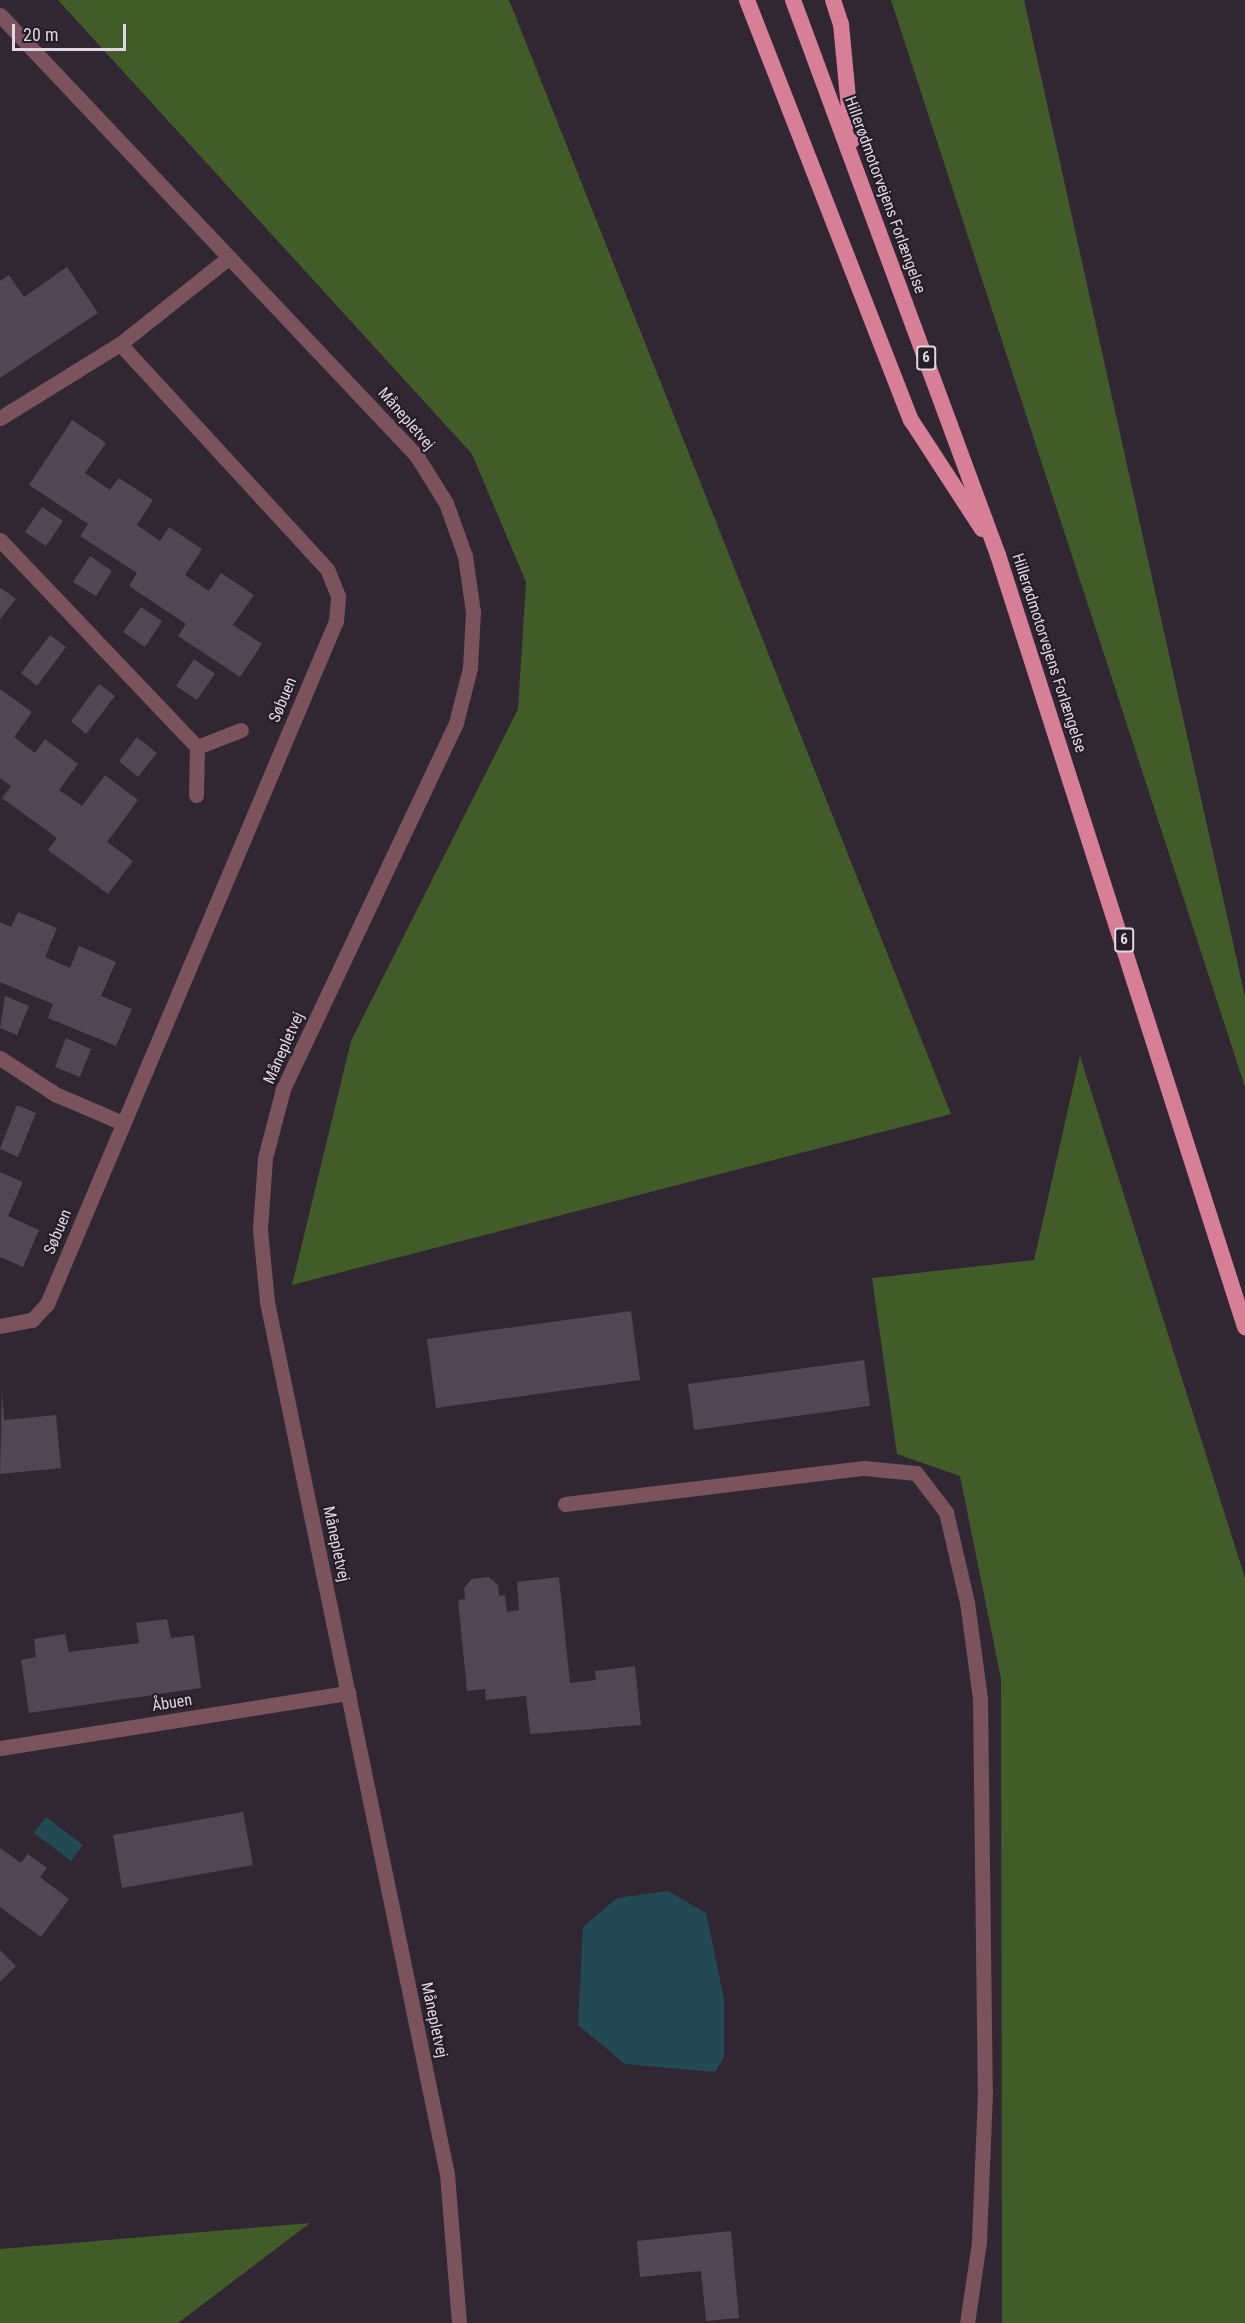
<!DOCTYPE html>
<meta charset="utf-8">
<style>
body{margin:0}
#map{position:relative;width:1245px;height:2323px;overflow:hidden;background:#312733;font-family:"Roboto Condensed",sans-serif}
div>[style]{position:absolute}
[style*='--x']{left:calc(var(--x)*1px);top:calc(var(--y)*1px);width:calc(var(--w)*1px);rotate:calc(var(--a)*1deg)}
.green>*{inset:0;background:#415b29}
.water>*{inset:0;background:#224954}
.building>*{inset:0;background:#514653}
.minor>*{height:15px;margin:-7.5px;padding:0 7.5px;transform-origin:7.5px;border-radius:7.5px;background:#7a535c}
.tertiary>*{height:15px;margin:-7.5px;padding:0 7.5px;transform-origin:7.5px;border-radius:7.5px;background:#7a535c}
.trunk>*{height:16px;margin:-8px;padding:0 8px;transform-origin:8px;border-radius:8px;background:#d67f96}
span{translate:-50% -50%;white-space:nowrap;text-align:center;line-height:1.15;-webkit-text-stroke:4.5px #271d29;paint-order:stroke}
.shield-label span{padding:2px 4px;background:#271d29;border:2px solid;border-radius:4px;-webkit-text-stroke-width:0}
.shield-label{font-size:15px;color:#ded8e0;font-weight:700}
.street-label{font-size:16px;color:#ded8e0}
.scale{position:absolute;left:12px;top:24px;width:114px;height:27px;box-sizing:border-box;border:3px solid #ded8e0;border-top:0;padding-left:8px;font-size:18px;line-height:21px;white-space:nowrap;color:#ded8e0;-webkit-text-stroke:4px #271d29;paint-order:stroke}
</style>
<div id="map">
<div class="green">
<i style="clip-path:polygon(58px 0,509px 0,951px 1114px,292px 1285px,351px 1041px,518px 709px,526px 582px,472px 454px)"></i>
<i style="clip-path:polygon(891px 0,1024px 0,1245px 997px,1245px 1087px)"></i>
<i style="clip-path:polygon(1080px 1056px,1245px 1578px,1245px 2323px,1002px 2323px,1001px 1679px,960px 1476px,897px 1454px,872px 1278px,1034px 1260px)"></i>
<i style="clip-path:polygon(310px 2223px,178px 2323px,0 2323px,0 2249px)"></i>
</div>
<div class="water">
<i style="clip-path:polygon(46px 1817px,83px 1845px,71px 1861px,34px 1833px)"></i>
<i style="clip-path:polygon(668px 1891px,706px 1913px,724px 1999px,724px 2057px,715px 2072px,625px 2064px,578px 2025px,583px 1927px,617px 1898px)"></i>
</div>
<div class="building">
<i style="clip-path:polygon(67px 267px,98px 313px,0 378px,0 281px,9px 275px,24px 297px)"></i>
<i style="clip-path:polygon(72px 420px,106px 443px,85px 473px,110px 490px,119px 478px,153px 500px,137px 525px,160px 541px,169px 527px,202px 549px,185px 575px,209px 591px,221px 573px,254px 595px,233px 625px,262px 644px,240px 677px,178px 636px,186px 624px,129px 586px,137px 573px,80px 536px,88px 524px,29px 485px)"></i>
<i style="clip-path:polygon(42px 507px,63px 521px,46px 546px,25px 532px)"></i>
<i style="clip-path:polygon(90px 556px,112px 571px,96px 596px,73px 582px)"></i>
<i style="clip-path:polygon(1px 588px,16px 599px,0 619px,0 589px)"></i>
<i style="clip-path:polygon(141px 607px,162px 621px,145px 647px,123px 632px)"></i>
<i style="clip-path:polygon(50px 635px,66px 647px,37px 686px,21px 673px)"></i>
<i style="clip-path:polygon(194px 659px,215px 674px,197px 700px,176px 686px)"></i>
<i style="clip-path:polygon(99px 684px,115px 696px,86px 734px,71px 721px)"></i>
<i style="clip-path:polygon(0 689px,32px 712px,14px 737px,35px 753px,45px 739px,78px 764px,59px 790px,82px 806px,105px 775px,138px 800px,107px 842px,133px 861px,108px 894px,48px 850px,57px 838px,2px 798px,11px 786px,0 778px)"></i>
<i style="clip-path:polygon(137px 737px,157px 753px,138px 777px,119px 761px)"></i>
<i style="clip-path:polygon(18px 912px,57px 928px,45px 957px,70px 968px,79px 946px,116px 962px,101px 996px,132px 1009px,116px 1046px,48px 1018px,53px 1004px,0 982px,0 922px,11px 927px)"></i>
<i style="clip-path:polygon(5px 996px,29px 1006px,17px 1035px,0 1028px)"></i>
<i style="clip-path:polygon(66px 1038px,91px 1049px,80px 1077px,55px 1067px)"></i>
<i style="clip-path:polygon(17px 1105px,36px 1113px,18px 1157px,0 1149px)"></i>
<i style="clip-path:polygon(0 1172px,23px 1182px,8px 1216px,39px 1230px,23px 1267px,0 1257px)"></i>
<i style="clip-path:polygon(631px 1311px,640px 1380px,436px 1408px,427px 1339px)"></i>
<i style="clip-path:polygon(864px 1360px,870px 1406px,694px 1430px,688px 1384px)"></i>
<i style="clip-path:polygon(2px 1390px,4px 1420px,56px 1415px,61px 1468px,0 1474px)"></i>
<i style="clip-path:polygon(489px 1577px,498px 1585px,499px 1596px,505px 1595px,507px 1612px,519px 1610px,517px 1582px,559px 1577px,570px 1683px,596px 1680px,595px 1671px,635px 1666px,641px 1725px,530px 1734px,526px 1696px,486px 1700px,485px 1689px,467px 1691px,458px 1600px,465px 1599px,464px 1588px,472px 1579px)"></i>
<i style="clip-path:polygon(167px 1619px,171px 1638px,194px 1635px,201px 1688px,29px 1713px,21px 1660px,36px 1657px,34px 1639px,65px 1634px,69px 1652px,139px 1643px,136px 1623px)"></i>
<i style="clip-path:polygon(243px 1812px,253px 1865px,122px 1888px,113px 1835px)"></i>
<i style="clip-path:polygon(0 1848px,21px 1863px,28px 1854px,47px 1868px,40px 1877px,69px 1899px,41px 1937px,0 1907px)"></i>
<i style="clip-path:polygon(0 1950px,16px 1966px,0 1982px)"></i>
<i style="clip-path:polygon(731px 2231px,739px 2318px,706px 2321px,701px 2271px,640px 2277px,637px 2241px)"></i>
</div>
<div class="minor">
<i style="--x:0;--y:418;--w:141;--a:-31.7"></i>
<i style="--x:120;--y:344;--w:138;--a:-38.5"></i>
<i style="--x:0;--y:540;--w:286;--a:46.4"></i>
<i style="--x:196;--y:795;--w:48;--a:-88.8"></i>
<i style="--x:197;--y:747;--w:47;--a:-21.1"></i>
<i style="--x:0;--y:1058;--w:66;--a:33.2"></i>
<i style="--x:55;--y:1094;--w:74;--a:23.1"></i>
<i style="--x:0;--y:1326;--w:33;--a:-11"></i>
<i style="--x:32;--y:1320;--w:22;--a:-47"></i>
<i style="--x:47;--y:1304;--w:742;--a:-67.07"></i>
<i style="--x:336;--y:621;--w:25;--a:-85"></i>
<i style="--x:338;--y:596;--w:29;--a:-112"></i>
<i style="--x:327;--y:569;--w:306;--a:-132.6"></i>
<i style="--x:565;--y:1504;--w:301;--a:-6.9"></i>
<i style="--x:864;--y:1468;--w:52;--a:5.5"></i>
<i style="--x:916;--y:1473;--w:49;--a:52.4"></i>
<i style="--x:946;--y:1512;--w:92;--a:76.9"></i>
<i style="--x:967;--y:1602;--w:97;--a:82.3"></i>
<i style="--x:980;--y:1698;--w:394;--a:89.3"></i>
<i style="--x:985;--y:2092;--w:150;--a:92.3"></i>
<i style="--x:979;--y:2242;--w:82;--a:98.4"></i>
<i style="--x:0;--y:1748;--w:353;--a:-9"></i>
</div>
<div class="tertiary">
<i style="--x:0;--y:15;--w:606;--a:46.61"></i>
<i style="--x:416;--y:455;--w:57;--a:58"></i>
<i style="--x:446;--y:503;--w:56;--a:70.3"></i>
<i style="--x:465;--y:556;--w:57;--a:81.9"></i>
<i style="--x:473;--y:612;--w:56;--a:93.1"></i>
<i style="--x:470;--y:668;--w:57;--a:104.3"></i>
<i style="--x:456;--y:723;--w:405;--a:115.3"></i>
<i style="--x:283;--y:1089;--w:71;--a:104.6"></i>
<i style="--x:265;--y:1158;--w:72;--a:94"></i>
<i style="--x:260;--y:1230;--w:72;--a:84.4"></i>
<i style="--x:267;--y:1302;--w:890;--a:78.34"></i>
<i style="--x:447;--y:2174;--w:149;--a:85.4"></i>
</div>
<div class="trunk">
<i style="--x:747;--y:0;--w:451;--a:68.7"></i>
<i style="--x:911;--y:420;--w:130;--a:56.9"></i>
<i style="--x:793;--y:0;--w:592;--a:69.73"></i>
<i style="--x:998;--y:555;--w:811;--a:72.26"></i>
<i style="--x:833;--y:0;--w:25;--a:72"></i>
<i style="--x:841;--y:24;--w:117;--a:84.6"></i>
</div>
<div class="shield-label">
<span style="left:926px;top:358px">6</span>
<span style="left:1124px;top:940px">6</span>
</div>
<div class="street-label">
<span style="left:885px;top:195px;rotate:70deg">Hillerødmotorvejens Forlængelse</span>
<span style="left:406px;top:419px;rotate:49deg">Månepletvej</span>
<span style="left:1049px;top:653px;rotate:72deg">Hillerødmotorvejens Forlængelse</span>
<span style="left:283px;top:700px;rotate:-67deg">Søbuen</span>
<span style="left:284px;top:1048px;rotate:-66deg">Månepletvej</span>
<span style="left:58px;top:1232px;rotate:-67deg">Søbuen</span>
<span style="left:336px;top:1544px;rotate:78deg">Månepletvej</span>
<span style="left:172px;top:1703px;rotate:-9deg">Åbuen</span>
<span style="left:434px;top:2020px;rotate:78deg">Månepletvej</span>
</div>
<div class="scale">20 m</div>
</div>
